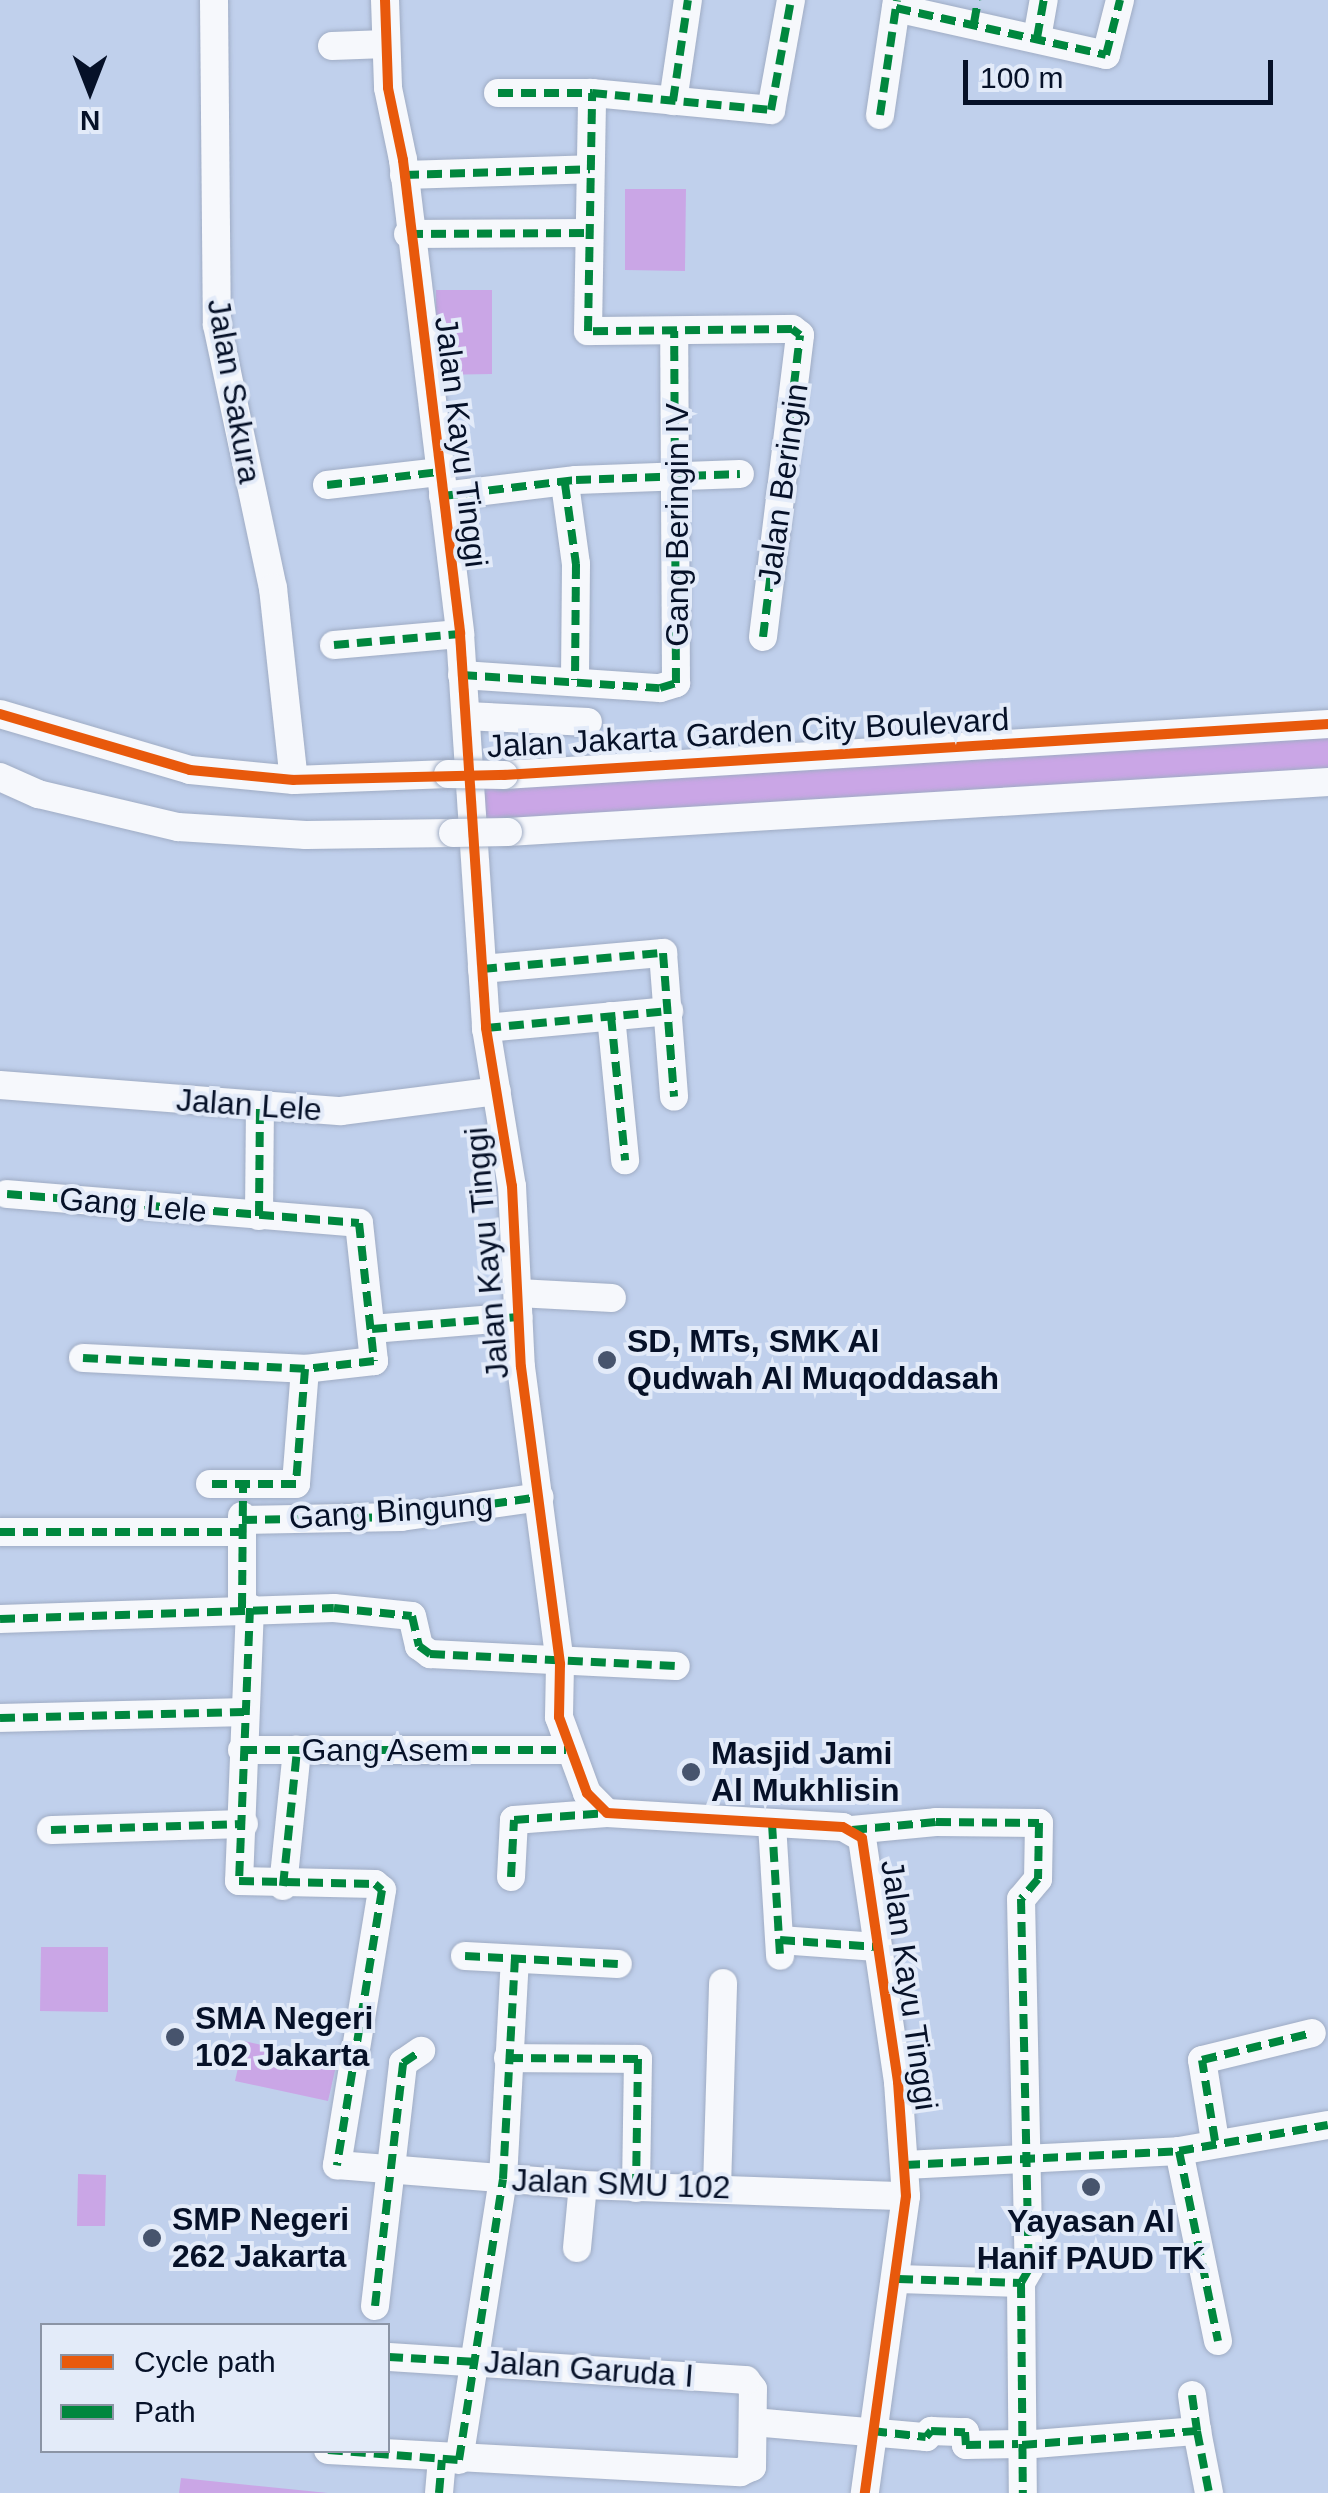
<!DOCTYPE html>
<style>
body{margin:0}
#map{position:relative;width:1328px;height:2493px;overflow:hidden;background:#c0d0ec;font-family:Arial,sans-serif}
div>[style]{position:absolute}
[style*='--x']{left:calc(var(--x)*1px);top:calc(var(--y)*1px);width:calc(var(--w)*1px);rotate:calc(var(--a)*1deg)}
.green>*{inset:0;background:#caa6e6}
.roads{filter:drop-shadow(0 0 2px #9facc4) drop-shadow(0 0 2px #9facc4)}
.minor>*{height:28px;margin:-14px;padding:0 14px;transform-origin:14px;border-radius:14px;background:#f6f8fc}
.bridges{filter:drop-shadow(0 0 2px #9facc4) drop-shadow(0 0 2px #9facc4)}
.minor-bridge>*{height:28px;margin:-14px;padding:0 14px;transform-origin:14px;border-radius:14px;background:#f6f8fc}
.quiet>*{height:8px;margin-top:-4px;transform-origin:0;background:repeating-linear-gradient(90deg,#00873e 0 15px,transparent 0 23px)}
.cycleway>*{height:10px;margin:-5px;padding:0 5px;transform-origin:5px;border-radius:5px;background:#e8590c}
.dots>*{width:28px;height:28px;translate:-50% -50%;box-sizing:border-box;border:5px solid #e3ebf9;border-radius:50%}
span{translate:-50% -50%;white-space:nowrap;text-align:center;line-height:1.15;-webkit-text-stroke:8px #e3ebf9;paint-order:stroke}
.street-label{font-size:32px;color:#061128}
.poi-label{font-size:32px;color:#061128;font-weight:700}
.left{translate:0 -50%;text-align:left}
.legend{position:absolute;left:40px;top:2323px;width:350px;height:130px;box-sizing:border-box;background:#e3ebf9;border:2px solid #8b94a5;margin:0;padding:12px 18px;list-style:none;font-size:30px;color:#061128}
.legend li{display:flex;align-items:center;gap:20px;height:50px}
.legend b{width:50px;border:2px solid #8b94a5}
.north{position:absolute;left:40px;top:40px;width:100px;height:100px;-webkit-text-stroke:8px #e3ebf9;paint-order:stroke;rotate:180deg;font-size:28px;font-weight:700;line-height:40px;text-align:center;color:#061128}
.north::after{content:'';display:block;margin:auto;width:35px;height:45px;background:#061128;clip-path:polygon(50% 0,100% 100%,50% 72%,0 100%)}
.scale{position:absolute;left:963px;top:60px;width:310px;height:45px;box-sizing:border-box;border:5px solid #061128;border-top:0;padding-left:12px;font-size:30px;line-height:35px;white-space:nowrap;color:#061128;-webkit-text-stroke:8px #e3ebf9;paint-order:stroke}
</style>
<div id="map">
<div class="green">
<i style="clip-path:polygon(625px 189px,686px 189px,685px 271px,625px 270px)"></i>
<i style="clip-path:polygon(436px 290px,492px 290px,492px 374px,436px 375px)"></i>
<i style="clip-path:polygon(1328px 725px,1328px 782px,480px 833px,476px 774px)"></i>
<i style="clip-path:polygon(41px 1947px,108px 1947px,108px 2012px,40px 2011px)"></i>
<i style="clip-path:polygon(244px 2041px,337px 2062px,328px 2101px,235px 2081px)"></i>
<i style="clip-path:polygon(78px 2174px,106px 2175px,105px 2226px,77px 2226px)"></i>
<i style="clip-path:polygon(181px 2478px,328px 2493px,179px 2493px)"></i>
</div>
<div class="roads">
<div class="minor">
<i style="--x:214;--y:0;--w:325;--a:89.5"></i>
<i style="--x:217;--y:325;--w:269;--a:78"></i>
<i style="--x:273;--y:588;--w:193;--a:83.8"></i>
<i style="--x:385;--y:0;--w:88;--a:88"></i>
<i style="--x:388;--y:88;--w:74;--a:78.2"></i>
<i style="--x:403;--y:160;--w:477;--a:83.1"></i>
<i style="--x:460;--y:634;--w:395;--a:86.2"></i>
<i style="--x:486;--y:1028;--w:160;--a:80.7"></i>
<i style="--x:512;--y:1186;--w:181;--a:87.2"></i>
<i style="--x:521;--y:1367;--w:300;--a:82.5"></i>
<i style="--x:560;--y:1664;--w:53;--a:91.1"></i>
<i style="--x:559;--y:1717;--w:81;--a:69.8"></i>
<i style="--x:587;--y:1793;--w:28;--a:45"></i>
<i style="--x:607;--y:1813;--w:236;--a:3.4"></i>
<i style="--x:843;--y:1827;--w:22;--a:30"></i>
<i style="--x:862;--y:1838;--w:247;--a:81.6"></i>
<i style="--x:898;--y:2082;--w:114;--a:86"></i>
<i style="--x:906;--y:2196;--w:300;--a:97.9"></i>
<i style="--x:896;--y:8;--w:215;--a:12.6"></i>
<i style="--x:1106;--y:55;--w:57;--a:-75.7"></i>
<i style="--x:1037;--y:38;--w:39;--a:-80"></i>
<i style="--x:332;--y:46;--w:54;--a:-2.1"></i>
<i style="--x:498;--y:93;--w:94;--a:0"></i>
<i style="--x:673;--y:101;--w:102;--a:-81.6"></i>
<i style="--x:880;--y:115;--w:116;--a:-81.6"></i>
<i style="--x:404;--y:175;--w:186;--a:-1.8"></i>
<i style="--x:408;--y:234;--w:181;--a:-0.3"></i>
<i style="--x:565;--y:484;--w:81;--a:82.2"></i>
<i style="--x:576;--y:564;--w:116;--a:90.5"></i>
<i style="--x:327;--y:485;--w:114;--a:-6.6"></i>
<i style="--x:443;--y:496;--w:134;--a:-6.9"></i>
<i style="--x:576;--y:480;--w:164;--a:-2.1"></i>
<i style="--x:763;--y:637;--w:304;--a:-83"></i>
<i style="--x:800;--y:335;--w:10;--a:-143"></i>
<i style="--x:792;--y:329;--w:204;--a:179.4"></i>
<i style="--x:588;--y:331;--w:238;--a:-89"></i>
<i style="--x:592;--y:93;--w:180;--a:5.4"></i>
<i style="--x:771;--y:110;--w:112;--a:-79.7"></i>
<i style="--x:334;--y:645;--w:126;--a:-5"></i>
<i style="--x:462;--y:675;--w:198;--a:3.8"></i>
<i style="--x:660;--y:688;--w:17;--a:-17"></i>
<i style="--x:676;--y:683;--w:352;--a:-90.3"></i>
<i style="--x:0;--y:714;--w:198;--a:16.4"></i>
<i style="--x:190;--y:770;--w:104;--a:5.5"></i>
<i style="--x:294;--y:780;--w:154;--a:-2.2"></i>
<i style="--x:466;--y:716;--w:122;--a:2.8"></i>
<i style="--x:504;--y:775;--w:826;--a:-3.54"></i>
<i style="--x:0;--y:777;--w:42;--a:24.1"></i>
<i style="--x:38;--y:794;--w:144;--a:13.3"></i>
<i style="--x:178;--y:827;--w:128;--a:3.6"></i>
<i style="--x:306;--y:835;--w:147;--a:-0.8"></i>
<i style="--x:508;--y:832;--w:822;--a:-3.49"></i>
<i style="--x:482;--y:969;--w:182;--a:-5.1"></i>
<i style="--x:663;--y:953;--w:144;--a:85.6"></i>
<i style="--x:611;--y:1016;--w:145;--a:84.4"></i>
<i style="--x:486;--y:1028;--w:184;--a:-5.3"></i>
<i style="--x:0;--y:1085;--w:342;--a:4.4"></i>
<i style="--x:341;--y:1111;--w:157;--a:-7.3"></i>
<i style="--x:7;--y:1194;--w:353;--a:4.7"></i>
<i style="--x:359;--y:1223;--w:139;--a:83.8"></i>
<i style="--x:374;--y:1361;--w:69;--a:173.4"></i>
<i style="--x:305;--y:1369;--w:115;--a:94.5"></i>
<i style="--x:296;--y:1484;--w:86;--a:180"></i>
<i style="--x:259;--y:1216;--w:108;--a:-89.5"></i>
<i style="--x:518;--y:1293;--w:94;--a:3"></i>
<i style="--x:372;--y:1329;--w:147;--a:-4.7"></i>
<i style="--x:83;--y:1358;--w:222;--a:2.8"></i>
<i style="--x:242;--y:1520;--w:159;--a:-1.1"></i>
<i style="--x:401;--y:1517;--w:140;--a:-8.2"></i>
<i style="--x:0;--y:1532;--w:242;--a:0"></i>
<i style="--x:242;--y:1608;--w:92;--a:-90"></i>
<i style="--x:250;--y:1608;--w:273;--a:92.3"></i>
<i style="--x:239;--y:1881;--w:136;--a:1.3"></i>
<i style="--x:375;--y:1884;--w:9;--a:41"></i>
<i style="--x:382;--y:1890;--w:279;--a:99.3"></i>
<i style="--x:337;--y:2165;--w:247;--a:4.6"></i>
<i style="--x:583;--y:2185;--w:323;--a:2"></i>
<i style="--x:0;--y:1619;--w:334;--a:-1.9"></i>
<i style="--x:334;--y:1608;--w:78;--a:5.9"></i>
<i style="--x:412;--y:1616;--w:31;--a:77"></i>
<i style="--x:419;--y:1646;--w:14;--a:36"></i>
<i style="--x:430;--y:1654;--w:246;--a:2.8"></i>
<i style="--x:0;--y:1718;--w:244;--a:-1.4"></i>
<i style="--x:242;--y:1750;--w:324;--a:0"></i>
<i style="--x:772;--y:1824;--w:132;--a:86.5"></i>
<i style="--x:51;--y:1830;--w:193;--a:-1.8"></i>
<i style="--x:852;--y:1830;--w:84;--a:-5.4"></i>
<i style="--x:936;--y:1822;--w:103;--a:0.6"></i>
<i style="--x:1039;--y:1823;--w:56;--a:91"></i>
<i style="--x:1038;--y:1879;--w:26;--a:130"></i>
<i style="--x:1021;--y:1899;--w:370;--a:88.8"></i>
<i style="--x:1029;--y:2269;--w:16;--a:120"></i>
<i style="--x:1021;--y:2283;--w:210;--a:89.5"></i>
<i style="--x:511;--y:1877;--w:57;--a:-87"></i>
<i style="--x:514;--y:1820;--w:93;--a:-4.3"></i>
<i style="--x:283;--y:1886;--w:137;--a:-84.1"></i>
<i style="--x:780;--y:1940;--w:97;--a:4.1"></i>
<i style="--x:465;--y:1956;--w:153;--a:3"></i>
<i style="--x:508;--y:2058;--w:130;--a:0.4"></i>
<i style="--x:638;--y:2059;--w:129;--a:90.9"></i>
<i style="--x:1215;--y:2141;--w:82;--a:-99.1"></i>
<i style="--x:1202;--y:2060;--w:113;--a:-13.8"></i>
<i style="--x:1179;--y:2151;--w:194;--a:78.4"></i>
<i style="--x:905;--y:2165;--w:274;--a:-2.9"></i>
<i style="--x:1179;--y:2151;--w:151;--a:-9.9"></i>
<i style="--x:717;--y:2188;--w:205;--a:-88.3"></i>
<i style="--x:577;--y:2248;--w:63;--a:-84.6"></i>
<i style="--x:898;--y:2279;--w:123;--a:1.9"></i>
<i style="--x:375;--y:2306;--w:245;--a:-83.4"></i>
<i style="--x:403;--y:2063;--w:22;--a:-34"></i>
<i style="--x:1192;--y:2395;--w:36;--a:82"></i>
<i style="--x:753;--y:2422;--w:174;--a:5"></i>
<i style="--x:926;--y:2437;--w:8;--a:-50"></i>
<i style="--x:931;--y:2431;--w:34;--a:2"></i>
<i style="--x:965;--y:2432;--w:13;--a:86"></i>
<i style="--x:966;--y:2445;--w:52;--a:-1.1"></i>
<i style="--x:1022;--y:2445;--w:176;--a:-4.6"></i>
<i style="--x:1197;--y:2431;--w:63;--a:79"></i>
<i style="--x:328;--y:2450;--w:413;--a:3.1"></i>
<i style="--x:740;--y:2472;--w:13;--a:-23"></i>
<i style="--x:752;--y:2467;--w:78;--a:-89.3"></i>
<i style="--x:753;--y:2389;--w:11;--a:-128"></i>
<i style="--x:746;--y:2380;--w:359;--a:-176.3"></i>
<i style="--x:459;--y:2460;--w:284;--a:-81.1"></i>
<i style="--x:503;--y:2179;--w:220;--a:-86.9"></i>
<i style="--x:439;--y:2493;--w:33;--a:-85"></i>
</div>
</div>
<div class="bridges">
<div class="minor-bridge">
<i style="--x:448;--y:774;--w:56;--a:1"></i>
<i style="--x:453;--y:833;--w:55;--a:-1"></i>
</div>
</div>
<div class="quiet">
<i style="--x:896;--y:8;--w:215;--a:12.6"></i>
<i style="--x:1106;--y:55;--w:57;--a:-75.7"></i>
<i style="--x:974;--y:23;--w:23;--a:-80"></i>
<i style="--x:1037;--y:38;--w:39;--a:-80"></i>
<i style="--x:498;--y:93;--w:94;--a:0"></i>
<i style="--x:673;--y:101;--w:102;--a:-81.6"></i>
<i style="--x:880;--y:115;--w:116;--a:-81.6"></i>
<i style="--x:404;--y:175;--w:186;--a:-1.8"></i>
<i style="--x:408;--y:234;--w:181;--a:-0.3"></i>
<i style="--x:565;--y:484;--w:81;--a:82.2"></i>
<i style="--x:576;--y:564;--w:116;--a:90.5"></i>
<i style="--x:327;--y:485;--w:114;--a:-6.6"></i>
<i style="--x:443;--y:496;--w:134;--a:-6.9"></i>
<i style="--x:576;--y:480;--w:164;--a:-2.1"></i>
<i style="--x:763;--y:637;--w:304;--a:-83"></i>
<i style="--x:800;--y:335;--w:10;--a:-143"></i>
<i style="--x:792;--y:329;--w:204;--a:179.4"></i>
<i style="--x:588;--y:331;--w:238;--a:-89"></i>
<i style="--x:592;--y:93;--w:180;--a:5.4"></i>
<i style="--x:771;--y:110;--w:112;--a:-79.7"></i>
<i style="--x:334;--y:645;--w:126;--a:-5"></i>
<i style="--x:462;--y:675;--w:198;--a:3.8"></i>
<i style="--x:660;--y:688;--w:17;--a:-17"></i>
<i style="--x:676;--y:683;--w:352;--a:-90.3"></i>
<i style="--x:482;--y:969;--w:182;--a:-5.1"></i>
<i style="--x:663;--y:953;--w:144;--a:85.6"></i>
<i style="--x:611;--y:1016;--w:145;--a:84.4"></i>
<i style="--x:486;--y:1028;--w:184;--a:-5.3"></i>
<i style="--x:7;--y:1194;--w:353;--a:4.7"></i>
<i style="--x:359;--y:1223;--w:139;--a:83.8"></i>
<i style="--x:374;--y:1361;--w:69;--a:173.4"></i>
<i style="--x:305;--y:1369;--w:115;--a:94.5"></i>
<i style="--x:296;--y:1484;--w:86;--a:180"></i>
<i style="--x:259;--y:1216;--w:108;--a:-89.5"></i>
<i style="--x:372;--y:1329;--w:147;--a:-4.7"></i>
<i style="--x:83;--y:1358;--w:222;--a:2.8"></i>
<i style="--x:242;--y:1520;--w:159;--a:-1.1"></i>
<i style="--x:401;--y:1517;--w:140;--a:-8.2"></i>
<i style="--x:0;--y:1532;--w:242;--a:0"></i>
<i style="--x:242;--y:1608;--w:123;--a:-89.5"></i>
<i style="--x:250;--y:1608;--w:273;--a:92.3"></i>
<i style="--x:239;--y:1881;--w:136;--a:1.3"></i>
<i style="--x:375;--y:1884;--w:9;--a:41"></i>
<i style="--x:382;--y:1890;--w:279;--a:99.3"></i>
<i style="--x:0;--y:1619;--w:334;--a:-1.9"></i>
<i style="--x:334;--y:1608;--w:78;--a:5.9"></i>
<i style="--x:412;--y:1616;--w:31;--a:77"></i>
<i style="--x:419;--y:1646;--w:14;--a:36"></i>
<i style="--x:430;--y:1654;--w:246;--a:2.8"></i>
<i style="--x:0;--y:1718;--w:244;--a:-1.4"></i>
<i style="--x:242;--y:1750;--w:324;--a:0"></i>
<i style="--x:772;--y:1824;--w:132;--a:86.5"></i>
<i style="--x:51;--y:1830;--w:193;--a:-1.8"></i>
<i style="--x:852;--y:1830;--w:84;--a:-5.4"></i>
<i style="--x:936;--y:1822;--w:103;--a:0.6"></i>
<i style="--x:1039;--y:1823;--w:56;--a:91"></i>
<i style="--x:1038;--y:1879;--w:26;--a:130"></i>
<i style="--x:1021;--y:1899;--w:370;--a:88.8"></i>
<i style="--x:1029;--y:2269;--w:16;--a:120"></i>
<i style="--x:1021;--y:2283;--w:210;--a:89.5"></i>
<i style="--x:511;--y:1877;--w:57;--a:-87"></i>
<i style="--x:514;--y:1820;--w:93;--a:-4.3"></i>
<i style="--x:283;--y:1886;--w:137;--a:-84.1"></i>
<i style="--x:780;--y:1940;--w:97;--a:4.1"></i>
<i style="--x:465;--y:1956;--w:153;--a:3"></i>
<i style="--x:508;--y:2058;--w:130;--a:0.4"></i>
<i style="--x:638;--y:2059;--w:129;--a:90.9"></i>
<i style="--x:1215;--y:2141;--w:82;--a:-99.1"></i>
<i style="--x:1202;--y:2060;--w:113;--a:-13.8"></i>
<i style="--x:1179;--y:2151;--w:194;--a:78.4"></i>
<i style="--x:905;--y:2165;--w:274;--a:-2.9"></i>
<i style="--x:1179;--y:2151;--w:151;--a:-9.9"></i>
<i style="--x:898;--y:2279;--w:123;--a:1.9"></i>
<i style="--x:375;--y:2306;--w:245;--a:-83.4"></i>
<i style="--x:403;--y:2063;--w:22;--a:-34"></i>
<i style="--x:388;--y:2357;--w:90;--a:3.2"></i>
<i style="--x:1192;--y:2395;--w:36;--a:82"></i>
<i style="--x:872;--y:2431;--w:54;--a:6.3"></i>
<i style="--x:926;--y:2437;--w:8;--a:-50"></i>
<i style="--x:931;--y:2431;--w:34;--a:2"></i>
<i style="--x:965;--y:2432;--w:13;--a:86"></i>
<i style="--x:966;--y:2445;--w:52;--a:-1.1"></i>
<i style="--x:1022;--y:2445;--w:176;--a:-4.6"></i>
<i style="--x:1197;--y:2431;--w:63;--a:79"></i>
<i style="--x:328;--y:2450;--w:131;--a:4.4"></i>
<i style="--x:459;--y:2460;--w:284;--a:-81.1"></i>
<i style="--x:503;--y:2179;--w:220;--a:-86.9"></i>
<i style="--x:439;--y:2493;--w:33;--a:-85"></i>
</div>
<div class="cycleway">
<i style="--x:385;--y:0;--w:88;--a:88"></i>
<i style="--x:388;--y:88;--w:74;--a:78.2"></i>
<i style="--x:403;--y:160;--w:477;--a:83.1"></i>
<i style="--x:460;--y:634;--w:395;--a:86.2"></i>
<i style="--x:486;--y:1028;--w:160;--a:80.7"></i>
<i style="--x:512;--y:1186;--w:181;--a:87.2"></i>
<i style="--x:521;--y:1367;--w:300;--a:82.5"></i>
<i style="--x:560;--y:1664;--w:53;--a:91.1"></i>
<i style="--x:559;--y:1717;--w:81;--a:69.8"></i>
<i style="--x:587;--y:1793;--w:28;--a:45"></i>
<i style="--x:607;--y:1813;--w:236;--a:3.4"></i>
<i style="--x:843;--y:1827;--w:22;--a:30"></i>
<i style="--x:862;--y:1838;--w:247;--a:81.6"></i>
<i style="--x:898;--y:2082;--w:114;--a:86"></i>
<i style="--x:906;--y:2196;--w:300;--a:97.9"></i>
<i style="--x:0;--y:714;--w:198;--a:16.4"></i>
<i style="--x:190;--y:770;--w:104;--a:5.5"></i>
<i style="--x:294;--y:780;--w:210;--a:-1.4"></i>
<i style="--x:504;--y:775;--w:826;--a:-3.54"></i>
</div>
<div class="dots">
<i style="left:607px;top:1360px;background:#47546d"></i>
<i style="left:691px;top:1772px;background:#47546d"></i>
<i style="left:175px;top:2037px;background:#47546d"></i>
<i style="left:1091px;top:2187px;background:#47546d"></i>
<i style="left:152px;top:2238px;background:#47546d"></i>
</div>
<div class="street-label">
<span style="left:234px;top:391px;rotate:80deg">Jalan Sakura</span>
<span style="left:461px;top:442px;rotate:83deg">Jalan Kayu Tinggi</span>
<span style="left:783px;top:484px;rotate:-82deg">Jalan Beringin</span>
<span style="left:677px;top:525px;rotate:-90deg">Gang Beringin IV</span>
<span style="left:748px;top:733px;rotate:-3deg">Jalan Jakarta Garden City Boulevard</span>
<span style="left:249px;top:1105px;rotate:4deg">Jalan Lele</span>
<span style="left:133px;top:1205px;rotate:5deg">Gang Lele</span>
<span style="left:487px;top:1253px;rotate:-95deg">Jalan Kayu Tinggi</span>
<span style="left:391px;top:1511px;rotate:-4deg">Gang Bingung</span>
<span style="left:385px;top:1750px">Gang Asem</span>
<span style="left:909px;top:1985px;rotate:82deg">Jalan Kayu Tinggi</span>
<span style="left:621px;top:2184px;rotate:2deg">Jalan SMU 102</span>
<span style="left:589px;top:2369px;rotate:4deg">Jalan Garuda I</span>
</div>
<div class="poi-label">
<span class="left" style="left:627px;top:1360px">SD, MTs, SMK Al<br>Qudwah Al Muqoddasah</span>
<span class="left" style="left:711px;top:1772px">Masjid Jami<br>Al Mukhlisin</span>
<span class="left" style="left:195px;top:2037px">SMA Negeri<br>102 Jakarta</span>
<span class="left" style="left:172px;top:2238px">SMP Negeri<br>262 Jakarta</span>
<span style="left:1091px;top:2240px">Yayasan Al<br>Hanif PAUD TK</span>
</div>
<ul class="legend">
<li><b style="height:12px;background:#e8590c"></b>Cycle path</li>
<li><b style="height:12px;background:#00873e"></b>Path</li>
</ul>
<div class="north">N</div>
<div class="scale">100 m</div>
</div>
